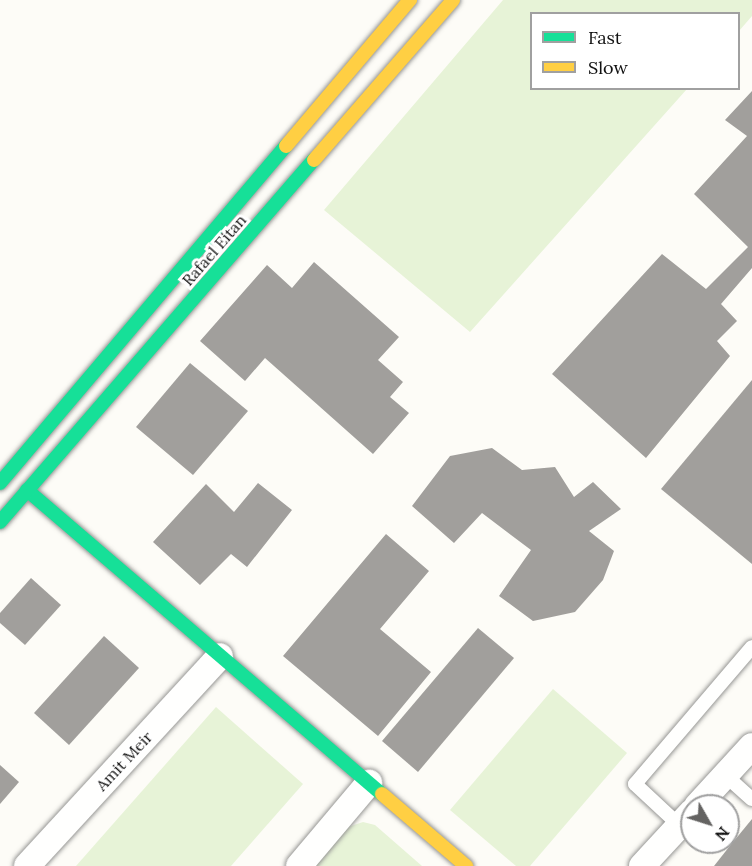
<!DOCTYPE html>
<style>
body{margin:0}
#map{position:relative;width:752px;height:866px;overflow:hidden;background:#fdfcf7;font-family:Lora,serif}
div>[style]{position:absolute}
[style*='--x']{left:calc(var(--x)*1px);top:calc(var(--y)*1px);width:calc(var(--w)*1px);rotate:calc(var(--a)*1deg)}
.green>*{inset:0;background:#e7f3d7}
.building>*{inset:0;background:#a19f9c}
.roads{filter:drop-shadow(0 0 2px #979795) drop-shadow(0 0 2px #979795)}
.lane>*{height:14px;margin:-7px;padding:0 7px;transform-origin:7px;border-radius:7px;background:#fffffe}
.street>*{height:26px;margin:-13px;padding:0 13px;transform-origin:13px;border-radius:13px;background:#fffffe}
.fast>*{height:14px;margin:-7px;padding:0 7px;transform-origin:7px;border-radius:7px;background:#16e098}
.slow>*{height:14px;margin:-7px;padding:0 7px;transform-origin:7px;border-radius:7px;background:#ffcf43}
span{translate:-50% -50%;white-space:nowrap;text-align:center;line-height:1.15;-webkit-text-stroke:6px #fff;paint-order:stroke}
.street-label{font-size:16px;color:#111}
.legend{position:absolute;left:530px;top:12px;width:210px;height:78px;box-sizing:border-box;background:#fff;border:2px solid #a0a0a0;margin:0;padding:8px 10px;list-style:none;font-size:18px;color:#111}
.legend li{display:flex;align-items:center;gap:12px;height:30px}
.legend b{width:30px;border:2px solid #a0a0a0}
.north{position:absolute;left:680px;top:794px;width:60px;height:60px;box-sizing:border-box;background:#fff;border:2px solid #a0a0a0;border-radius:50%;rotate:129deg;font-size:16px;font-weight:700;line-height:24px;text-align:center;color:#111}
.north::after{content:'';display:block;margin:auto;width:21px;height:27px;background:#646362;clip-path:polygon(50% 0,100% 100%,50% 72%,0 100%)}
</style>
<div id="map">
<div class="green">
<i style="clip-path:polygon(503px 0,752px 0,752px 16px,739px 31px,738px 14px,532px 14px,532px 88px,687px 89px,470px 332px,324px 210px)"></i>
<i style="clip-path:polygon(553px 689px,627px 753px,530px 866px,516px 866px,450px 810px)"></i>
<i style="clip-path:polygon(216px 707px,303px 784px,231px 866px,76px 866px)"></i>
<i style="clip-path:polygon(363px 822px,375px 825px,422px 866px,314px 866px,348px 827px)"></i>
</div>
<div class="building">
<i style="clip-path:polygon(752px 91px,752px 268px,721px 304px,737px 321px,717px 341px,730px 356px,646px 458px,552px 374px,662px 254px,706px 289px,748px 247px,694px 194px,747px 136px,725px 120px)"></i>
<i style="clip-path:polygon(314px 262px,399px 337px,378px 360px,403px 382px,390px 397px,409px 413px,373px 454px,265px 358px,245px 381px,200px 341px,267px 265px,292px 288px)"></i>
<i style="clip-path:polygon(190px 363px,248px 411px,193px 475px,136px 427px)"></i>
<i style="clip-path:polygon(752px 380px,752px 564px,661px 489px)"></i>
<i style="clip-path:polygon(492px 448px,522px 470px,555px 467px,574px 497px,593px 482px,621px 509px,589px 531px,614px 551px,603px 580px,575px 612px,533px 621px,499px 596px,531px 550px,482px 513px,454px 543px,412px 506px,450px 456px)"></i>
<i style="clip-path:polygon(258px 483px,292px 510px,247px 567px,231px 554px,200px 585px,153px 542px,206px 484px,234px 512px)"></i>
<i style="clip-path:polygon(386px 534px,429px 571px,380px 629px,431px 672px,378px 736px,283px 656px)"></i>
<i style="clip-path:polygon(31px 578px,61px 605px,25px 645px,0 623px,0 613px)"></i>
<i style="clip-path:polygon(478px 628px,514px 658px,418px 772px,382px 741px)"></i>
<i style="clip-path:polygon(104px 636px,139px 668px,69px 745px,34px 713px)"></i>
<i style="clip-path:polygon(0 765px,19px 782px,0 804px)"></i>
<i style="clip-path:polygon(752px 819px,752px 866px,714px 866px,729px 847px)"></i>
</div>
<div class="roads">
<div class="lane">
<i style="--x:725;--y:775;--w:36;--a:42"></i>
<i style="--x:679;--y:825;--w:60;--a:-137"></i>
<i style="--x:635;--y:784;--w:180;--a:-49.5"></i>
</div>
<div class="street">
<i style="--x:697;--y:806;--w:81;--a:-47.5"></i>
<i style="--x:27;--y:866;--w:285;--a:-47.4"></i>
<i style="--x:299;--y:866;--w:109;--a:-49.9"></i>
<i style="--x:642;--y:866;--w:74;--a:-47.2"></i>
</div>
<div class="fast">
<i style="--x:0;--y:483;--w:442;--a:-49.7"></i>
<i style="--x:27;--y:490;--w:467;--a:40.6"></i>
<i style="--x:0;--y:522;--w:479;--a:-49.1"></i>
</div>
<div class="slow">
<i style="--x:286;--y:146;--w:192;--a:-49.7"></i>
<i style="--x:314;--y:160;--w:212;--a:-49"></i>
<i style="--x:382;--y:794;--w:111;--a:40.6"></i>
</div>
</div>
<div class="street-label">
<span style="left:214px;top:250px;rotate:-49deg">Rafael Eitan</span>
<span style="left:124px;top:761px;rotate:-47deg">Amit Meir</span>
</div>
<ul class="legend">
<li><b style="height:8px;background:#16e098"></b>Fast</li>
<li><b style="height:8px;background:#ffcf43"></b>Slow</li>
</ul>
<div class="north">N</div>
</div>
